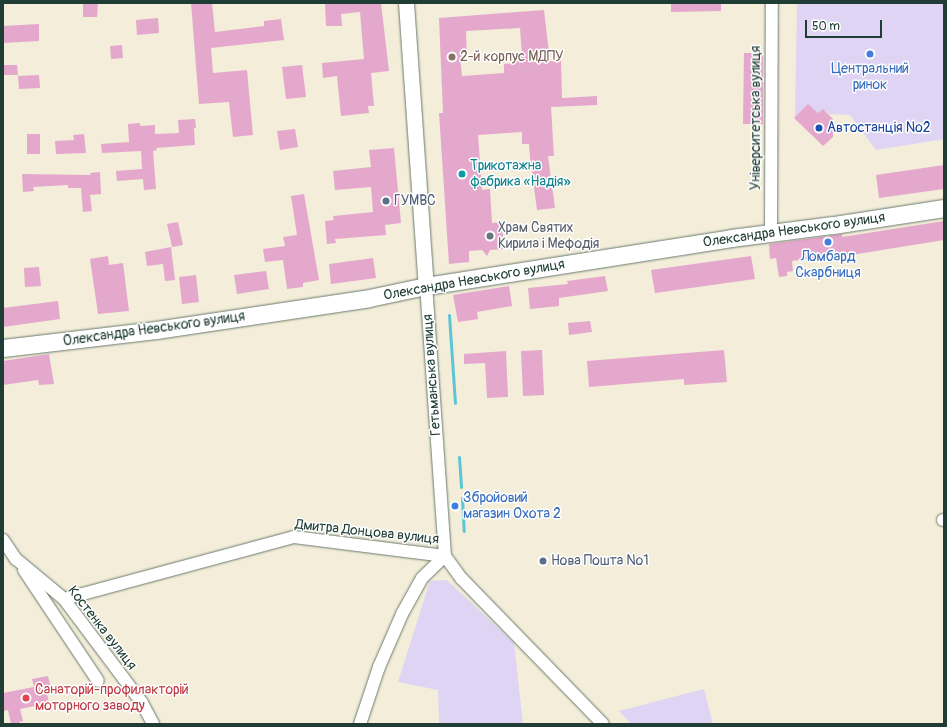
<!DOCTYPE html>
<meta charset="utf-8">
<style>
body{margin:0}
#map{position:relative;width:947px;height:727px;overflow:hidden;background:#f3edd9;font-family:Pangolin,sans-serif}
div>[style]{position:absolute}
[style*='--x']{left:calc(var(--x)*1px);top:calc(var(--y)*1px);width:calc(var(--w)*1px);rotate:calc(var(--a)*1deg)}
.built>*{inset:0;background:#e0d4f4}
.stream>*{height:3px;margin:-1.5px;padding:0 1.5px;transform-origin:1.5px;border-radius:1.5px;background:#5cc6d7}
.building>*{inset:0;background:#e4a8cd}
.roads{filter:drop-shadow(0 0 1px #697b6e) drop-shadow(0 0 1px #697b6e)}
.minor>*{height:12px;margin:-6px;padding:0 6px;transform-origin:6px;border-radius:6px;background:#fff}
.tertiary>*{height:15px;margin:-7.5px;padding:0 7.5px;transform-origin:7.5px;border-radius:7.5px;background:#fff}
.secondary>*{height:17px;margin:-8.5px;padding:0 8.5px;transform-origin:8.5px;border-radius:8.5px;background:#fff}
.dots>*{width:11px;height:11px;translate:-50% -50%;box-sizing:border-box;border:2px solid #fff;border-radius:50%}
span{translate:-50% -50%;white-space:nowrap;text-align:center;line-height:1.15;-webkit-text-stroke:3px #fff;paint-order:stroke}
.education-label{font-size:14px;color:#785e54}
.left{translate:0 -50%;text-align:left}
.shop-label{font-size:14px;color:#366cbe}
.street-label{font-size:14px;color:#1f3d34}
.transit-label{font-size:14px;color:#164399}
.culture-label{font-size:14px;color:#0d838f}
.service-label{font-size:14px;color:#4e5e75}
.worship-label{font-size:14px;color:#5b616d}
.health-label{font-size:14px;color:#be3a42}
.frame{position:absolute;inset:0;border:4px solid #1f3d34;pointer-events:none}
.scale{position:absolute;left:805px;top:20px;width:77px;height:18px;box-sizing:border-box;border:2px solid #1f3d34;border-top:0;padding-left:5px;font-size:12px;line-height:14px;white-space:nowrap;color:#1f3d34;-webkit-text-stroke:3px #fff;paint-order:stroke}
</style>
<div id="map">
<div class="built">
<i style="clip-path:polygon(797px 3px,944px 3px,944px 139px,876px 150px,850px 115px,829px 114px,823px 109px,818px 113px,795px 118px)"></i>
<i style="clip-path:polygon(447px 580px,514px 643px,523px 724px,439px 724px,438px 690px,398px 682px,430px 581px)"></i>
<i style="clip-path:polygon(704px 689px,713px 724px,631px 724px,619px 711px)"></i>
</div>
<div class="stream">
<i style="--x:449;--y:315;--w:88;--a:86.1"></i>
<i style="--x:459;--y:457;--w:30;--a:86"></i>
<i style="--x:462;--y:498;--w:33;--a:87"></i>
</div>
<div class="building">
<i style="clip-path:polygon(83px 3px,98px 3px,97px 17px,83px 17px)"></i>
<i style="clip-path:polygon(191px 3px,212px 3px,215px 32px,264px 26px,264px 21px,281px 19px,284px 40px,211px 48px,213px 73px,247px 70px,253px 135px,233px 137px,229px 102px,199px 104px)"></i>
<i style="clip-path:polygon(325px 3px,381px 3px,389px 71px,371px 73px,374px 106px,368px 106px,369px 113px,341px 116px,337px 76px,323px 78px,322px 63px,364px 59px,360px 12px,341px 14px,342px 26px,326px 26px)"></i>
<i style="clip-path:polygon(671px 3px,721px 3px,721px 11px,671px 12px)"></i>
<i style="clip-path:polygon(evenodd,544px 10px,550px 61px,561px 61px,562px 98px,597px 96px,597px 105px,551px 107px,554px 156px,548px 156px,555px 208px,537px 210px,530px 158px,529px 144px,522px 144px,522px 132px,478px 135px,482px 190px,490px 189px,492px 223px,502px 222px,504px 249px,490px 250px,487px 256px,482px 250px,469px 251px,469px 262px,449px 264px,439px 113px,443px 113px,439px 18px,544px 10px,520px 28px,522px 56px,515px 57px,515px 63px,504px 64px,504px 73px,462px 76px,460px 57px,467px 57px,466px 31px,520px 28px)"></i>
<i style="clip-path:polygon(158px 18px,159px 33px,137px 35px,136px 20px)"></i>
<i style="clip-path:polygon(39px 24px,39px 41px,3px 43px,3px 26px)"></i>
<i style="clip-path:polygon(122px 45px,123px 58px,111px 59px,110px 46px)"></i>
<i style="clip-path:polygon(744px 53px,763px 53px,763px 124px,743px 124px)"></i>
<i style="clip-path:polygon(3px 65px,17px 65px,18px 75px,3px 75px)"></i>
<i style="clip-path:polygon(302px 65px,306px 97px,286px 99px,282px 67px)"></i>
<i style="clip-path:polygon(39px 75px,40px 88px,19px 89px,18px 76px)"></i>
<i style="clip-path:polygon(808px 104px,818px 113px,823px 109px,833px 119px,833px 137px,823px 146px,794px 118px)"></i>
<i style="clip-path:polygon(195px 119px,196px 128px,194px 128px,195px 145px,156px 148px,157px 150px,153px 151px,156px 189px,144px 190px,143px 179px,117px 181px,116px 171px,142px 169px,141px 151px,102px 153px,101px 144px,129px 142px,128px 124px,140px 123px,140px 126px,155px 125px,155px 134px,179px 133px,178px 120px)"></i>
<i style="clip-path:polygon(295px 129px,298px 147px,280px 150px,277px 131px)"></i>
<i style="clip-path:polygon(27px 134px,40px 134px,40px 154px,27px 154px)"></i>
<i style="clip-path:polygon(84px 134px,86px 153px,56px 154px,55px 141px,74px 140px,73px 135px)"></i>
<i style="clip-path:polygon(394px 148px,401px 223px,385px 225px,386px 235px,335px 239px,336px 243px,327px 244px,325px 221px,334px 220px,333px 216px,373px 212px,371px 187px,335px 190px,333px 171px,371px 167px,369px 150px)"></i>
<i style="clip-path:polygon(944px 165px,944px 189px,879px 198px,876px 175px)"></i>
<i style="clip-path:polygon(100px 172px,101px 194px,90px 195px,92px 211px,83px 212px,81px 188px,68px 188px,68px 185px,33px 187px,34px 191px,23px 192px,22px 174px,91px 175px,90px 173px)"></i>
<i style="clip-path:polygon(304px 194px,319px 280px,303px 283px,303px 287px,287px 289px,283px 260px,265px 262px,263px 249px,285px 246px,283px 237px,297px 235px,291px 196px)"></i>
<i style="clip-path:polygon(944px 221px,944px 240px,845px 256px,845px 254px,792px 261px,793px 271px,787px 272px,787px 276px,779px 277px,776px 258px,770px 259px,769px 244px,842px 234px,842px 237px)"></i>
<i style="clip-path:polygon(178px 222px,183px 245px,172px 247px,167px 224px)"></i>
<i style="clip-path:polygon(171px 247px,175px 280px,165px 281px,163px 264px,147px 266px,145px 252px)"></i>
<i style="clip-path:polygon(108px 256px,109px 265px,123px 263px,129px 311px,98px 314px,90px 259px)"></i>
<i style="clip-path:polygon(751px 256px,755px 279px,655px 293px,651px 270px)"></i>
<i style="clip-path:polygon(373px 258px,376px 278px,331px 284px,329px 264px)"></i>
<i style="clip-path:polygon(39px 267px,41px 286px,25px 287px,24px 268px)"></i>
<i style="clip-path:polygon(266px 271px,269px 289px,237px 294px,234px 275px)"></i>
<i style="clip-path:polygon(196px 275px,199px 302px,182px 304px,179px 277px)"></i>
<i style="clip-path:polygon(605px 276px,608px 291px,559px 298px,559px 306px,530px 309px,528px 288px,568px 284px,567px 281px)"></i>
<i style="clip-path:polygon(509px 286px,512px 306px,477px 312px,478px 319px,458px 322px,453px 295px)"></i>
<i style="clip-path:polygon(58px 301px,60px 319px,3px 327px,3px 308px)"></i>
<i style="clip-path:polygon(590px 321px,592px 332px,569px 335px,568px 323px)"></i>
<i style="clip-path:polygon(542px 350px,544px 395px,523px 396px,521px 351px)"></i>
<i style="clip-path:polygon(724px 350px,727px 382px,684px 385px,684px 379px,589px 387px,587px 361px)"></i>
<i style="clip-path:polygon(506px 351px,508px 397px,487px 398px,485px 363px,464px 364px,464px 354px)"></i>
<i style="clip-path:polygon(49px 354px,54px 384px,39px 385px,38px 380px,3px 385px,3px 361px)"></i>
<i style="clip-path:polygon(48px 676px,51px 689px,46px 689px,49px 703px,20px 709px,23px 721px,19px 722px,19px 724px,11px 724px,8px 710px,3px 711px,3px 693px,34px 687px,32px 679px)"></i>
</div>
<div class="roads">
<div class="minor">
<i style="--x:771;--y:233;--w:230;--a:-89.8"></i>
<i style="--x:943;--y:520;--w:1;--a:0"></i>
<i style="--x:3;--y:540;--w:23;--a:56"></i>
<i style="--x:16;--y:559;--w:62;--a:39.8"></i>
<i style="--x:64;--y:599;--w:130;--a:53.1"></i>
<i style="--x:142;--y:703;--w:24;--a:62"></i>
<i style="--x:24;--y:570;--w:133;--a:56.3"></i>
<i style="--x:64;--y:599;--w:238;--a:-15.1"></i>
<i style="--x:294;--y:537;--w:152;--a:7.2"></i>
<i style="--x:445;--y:556;--w:29;--a:54"></i>
<i style="--x:462;--y:579;--w:202;--a:45.8"></i>
<i style="--x:360;--y:724;--w:60;--a:-71.6"></i>
<i style="--x:379;--y:667;--w:58;--a:-66.5"></i>
<i style="--x:402;--y:614;--w:41;--a:-60.9"></i>
<i style="--x:422;--y:578;--w:32;--a:-44"></i>
<i style="--x:445;--y:556;--w:271;--a:-94"></i>
</div>
<div class="tertiary">
<i style="--x:406;--y:3;--w:284;--a:86"></i>
</div>
<div class="secondary">
<i style="--x:3;--y:348;--w:154;--a:-6.7"></i>
<i style="--x:156;--y:330;--w:215;--a:-8.5"></i>
<i style="--x:369;--y:298;--w:58;--a:-11.9"></i>
<i style="--x:426;--y:286;--w:309;--a:-8.9"></i>
<i style="--x:731;--y:238;--w:103;--a:-7.3"></i>
<i style="--x:833;--y:225;--w:112;--a:-8.7"></i>
</div>
</div>
<div class="dots">
<i style="left:870px;top:54px;background:#3f7fe0"></i>
<i style="left:452px;top:57px;background:#8d6e63"></i>
<i style="left:819px;top:128px;background:#1a4fb4"></i>
<i style="left:462px;top:174px;background:#0f9aa8"></i>
<i style="left:386px;top:201px;background:#5c6f8a"></i>
<i style="left:490px;top:236px;background:#6b7280"></i>
<i style="left:828px;top:242px;background:#3f7fe0"></i>
<i style="left:455px;top:506px;background:#3f7fe0"></i>
<i style="left:543px;top:561px;background:#5c6f8a"></i>
<i style="left:26px;top:698px;background:#e0444e"></i>
</div>
<div class="education-label">
<span class="left" style="left:460px;top:57px">2-й корпус МДПУ</span>
</div>
<div class="shop-label">
<span style="left:870px;top:77px">Центральний<br>ринок</span>
<span style="left:828px;top:265px">Ломбард<br>Скарбниця</span>
<span class="left" style="left:463px;top:506px">Збройовий<br>магазин Охота 2</span>
</div>
<div class="street-label">
<span style="left:756px;top:118px;rotate:-90deg">Університетська вулиця</span>
<span style="left:794px;top:230px;rotate:-8deg">Олександра Невського вулиця</span>
<span style="left:474px;top:280px;rotate:-10deg">Олександра Невського вулиця</span>
<span style="left:154px;top:329px;rotate:-8deg">Олександра Невського вулиця</span>
<span style="left:432px;top:375px;rotate:-94deg">Гетьманська вулиця</span>
<span style="left:367px;top:532px;rotate:6deg">Дмитра Донцова вулиця</span>
<span style="left:102px;top:628px;rotate:52deg">Костенка вулиця</span>
</div>
<div class="transit-label">
<span class="left" style="left:827px;top:128px">Автостанція №2</span>
</div>
<div class="culture-label">
<span class="left" style="left:470px;top:174px">Трикотажна<br>фабрика «Надія»</span>
</div>
<div class="service-label">
<span class="left" style="left:394px;top:201px">ГУМВС</span>
<span class="left" style="left:551px;top:561px">Нова Пошта №1</span>
</div>
<div class="worship-label">
<span class="left" style="left:498px;top:236px">Храм Святих<br>Кирила і Мефодія</span>
</div>
<div class="health-label">
<span class="left" style="left:35px;top:698px">Санаторій-профилакторій<br>моторного заводу</span>
</div>
<div class="frame"></div>
<div class="scale">50 m</div>
</div>
